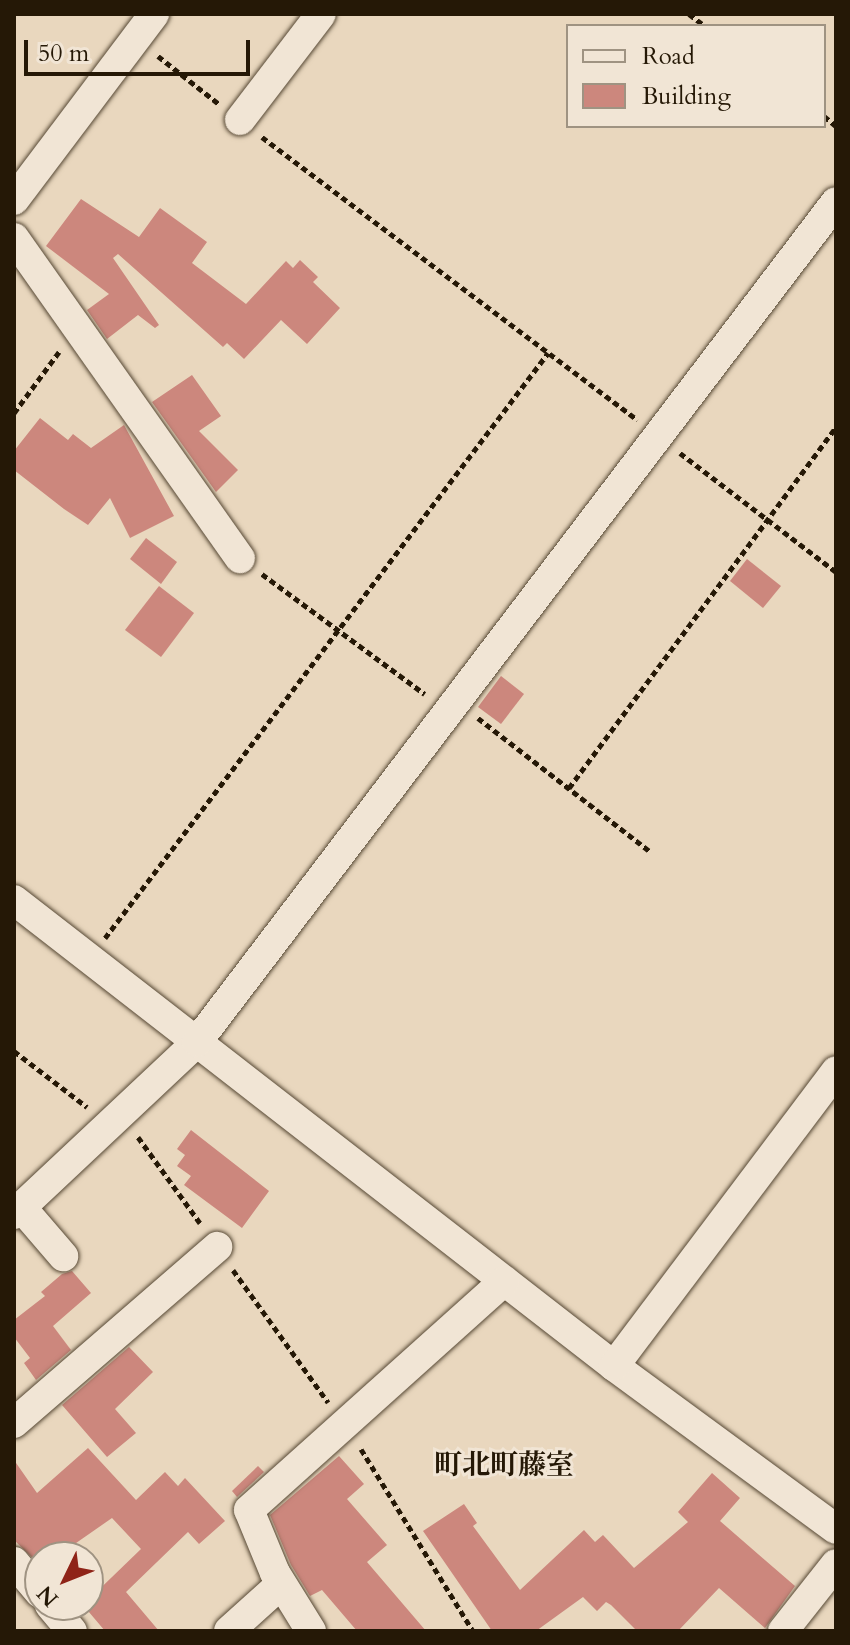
<!DOCTYPE html>
<meta charset="utf-8">
<style>
body{margin:0}
#map{position:relative;width:850px;height:1645px;overflow:hidden;background:#e9d7be;font-family:Cardo,"Noto Serif JP",serif}
div>[style]{position:absolute}
[style*='--x']{left:calc(var(--x)*1px);top:calc(var(--y)*1px);width:calc(var(--w)*1px);rotate:calc(var(--a)*1deg)}
.building>*{inset:0;background:#cc877d}
.path>*{height:5px;margin-top:-2.5px;transform-origin:0;background:repeating-linear-gradient(90deg,#251806 0 6px,transparent 0 10px)}
.roads{filter:drop-shadow(0 0 2px #564834) drop-shadow(0 0 2px #564834)}
.minor>*{height:30px;margin:-15px;padding:0 15px;transform-origin:15px;border-radius:15px;background:#f1e5d5}
span{translate:-50% -50%;white-space:nowrap;text-align:center;line-height:1.15;-webkit-text-stroke:6px #f1e5d5;paint-order:stroke}
.quarter-label{font-size:28px;color:#251806;font-weight:700}
.frame{position:absolute;inset:0;border:16px solid #251806;pointer-events:none}
.legend{position:absolute;left:566px;top:24px;width:260px;height:104px;box-sizing:border-box;background:#f1e5d5;border:2px solid #9f9382;margin:0;padding:10px 14px;list-style:none;font-size:24px;color:#251806}
.legend li{display:flex;align-items:center;gap:16px;height:40px}
.legend b{width:40px;border:2px solid #9f9382}
.north{position:absolute;left:24px;top:1541px;width:80px;height:80px;box-sizing:border-box;background:#f1e5d5;border:2px solid #9f9382;border-radius:50%;rotate:227deg;font-size:22px;font-weight:700;line-height:32px;text-align:center;color:#251806}
.north::after{content:'';display:block;margin:auto;width:28px;height:36px;background:#8f2418;clip-path:polygon(50% 0,100% 100%,50% 72%,0 100%)}
.scale{position:absolute;left:24px;top:40px;width:226px;height:36px;box-sizing:border-box;border:4px solid #251806;border-top:0;padding-left:10px;font-size:24px;line-height:28px;white-space:nowrap;color:#251806;-webkit-text-stroke:6px #f1e5d5;paint-order:stroke}
</style>
<div id="map">
<div class="building">
<i style="clip-path:polygon(81px 199px,139px 237px,160px 208px,207px 242px,192px 263px,246px 304px,286px 261px,293px 268px,300px 260px,318px 277px,313px 282px,340px 308px,307px 344px,281px 320px,244px 359px,227px 343px,223px 347px,118px 254px,113px 258px,159px 325px,155px 328px,138px 315px,107px 339px,87px 310px,109px 294px,46px 246px)"></i>
<i style="clip-path:polygon(192px 375px,221px 416px,199px 431px,238px 470px,216px 492px,152px 402px)"></i>
<i style="clip-path:polygon(40px 418px,68px 440px,73px 434px,91px 448px,124px 425px,174px 516px,130px 538px,110px 498px,88px 525px,64px 509px,14px 470px,14px 451px)"></i>
<i style="clip-path:polygon(146px 538px,177px 562px,161px 584px,130px 559px)"></i>
<i style="clip-path:polygon(747px 559px,781px 586px,763px 608px,730px 581px)"></i>
<i style="clip-path:polygon(159px 586px,194px 613px,161px 657px,125px 630px)"></i>
<i style="clip-path:polygon(501px 676px,524px 694px,501px 724px,478px 707px)"></i>
<i style="clip-path:polygon(191px 1130px,269px 1191px,242px 1228px,184px 1185px,191px 1176px,177px 1166px,185px 1155px,177px 1149px)"></i>
<i style="clip-path:polygon(72px 1271px,91px 1293px,53px 1326px,71px 1350px,36px 1380px,24px 1363px,30px 1358px,14px 1337px,14px 1320px,45px 1296px,41px 1292px,62px 1274px)"></i>
<i style="clip-path:polygon(129px 1347px,153px 1372px,115px 1409px,136px 1433px,107px 1457px,62px 1405px)"></i>
<i style="clip-path:polygon(88px 1448px,136px 1500px,165px 1472px,178px 1486px,185px 1478px,225px 1521px,199px 1544px,188px 1532px,126px 1592px,159px 1631px,105px 1631px,83px 1605px,141px 1549px,112px 1518px,56px 1557px,40px 1557px,40px 1565px,14px 1540px,14px 1460px,37px 1493px)"></i>
<i style="clip-path:polygon(339px 1456px,364px 1484px,347px 1499px,387px 1545px,367px 1562px,426px 1631px,357px 1631px,322px 1590px,310px 1596px,291px 1565px,270px 1515px)"></i>
<i style="clip-path:polygon(258px 1466px,264px 1472px,237px 1497px,232px 1491px)"></i>
<i style="clip-path:polygon(712px 1473px,740px 1498px,720px 1521px,795px 1586px,765px 1628px,719px 1588px,678px 1631px,637px 1631px,611px 1605px,606px 1602px,597px 1611px,583px 1597px,536px 1631px,492px 1631px,423px 1531px,464px 1504px,477px 1523px,473px 1526px,520px 1590px,584px 1530px,595px 1542px,603px 1535px,634px 1568px,688px 1522px,678px 1512px)"></i>
</div>
<div class="path">
<i style="--x:689;--y:14;--w:20;--a:37"></i>
<i style="--x:158;--y:56;--w:78;--a:38.2"></i>
<i style="--x:824;--y:116;--w:16;--a:40"></i>
<i style="--x:262;--y:137;--w:470;--a:37"></i>
<i style="--x:14;--y:413;--w:76;--a:-53.6"></i>
<i style="--x:680;--y:453;--w:196;--a:37.3"></i>
<i style="--x:262;--y:574;--w:202;--a:36.4"></i>
<i style="--x:478;--y:718;--w:219;--a:37.8"></i>
<i style="--x:569;--y:788;--w:449;--a:-53.5"></i>
<i style="--x:105;--y:938;--w:734;--a:-52.86"></i>
<i style="--x:14;--y:1051;--w:92;--a:37.5"></i>
<i style="--x:138;--y:1137;--w:106;--a:54.2"></i>
<i style="--x:233;--y:1270;--w:163;--a:54.3"></i>
<i style="--x:361;--y:1449;--w:214;--a:58.4"></i>
</div>
<div class="roads">
<div class="minor">
<i style="--x:240;--y:120;--w:133;--a:-52.6"></i>
<i style="--x:14;--y:200;--w:233;--a:-53"></i>
<i style="--x:14;--y:238;--w:392;--a:54.8"></i>
<i style="--x:14;--y:900;--w:760;--a:37.84"></i>
<i style="--x:614;--y:1366;--w:275;--a:36.3"></i>
<i style="--x:21;--y:1207;--w:65;--a:49.4"></i>
<i style="--x:14;--y:1214;--w:251;--a:-43.2"></i>
<i style="--x:197;--y:1042;--w:1055;--a:-52.74"></i>
<i style="--x:614;--y:1366;--w:369;--a:-53"></i>
<i style="--x:14;--y:1423;--w:269;--a:-40.9"></i>
<i style="--x:14;--y:1562;--w:40;--a:50"></i>
<i style="--x:50;--y:1605;--w:34;--a:50"></i>
<i style="--x:229;--y:1631;--w:70;--a:-42.1"></i>
<i style="--x:311;--y:1631;--w:68;--a:-121.8"></i>
<i style="--x:275;--y:1573;--w:68;--a:-112.4"></i>
<i style="--x:249;--y:1510;--w:343;--a:-41.9"></i>
<i style="--x:783;--y:1631;--w:85;--a:-51.7"></i>
</div>
</div>
<div class="quarter-label">
<span style="left:504px;top:1465px">町北町藤室</span>
</div>
<div class="frame"></div>
<ul class="legend">
<li><b style="height:10px;background:#f1e5d5"></b>Road</li>
<li><b style="height:22px;background:#cc877d"></b>Building</li>
</ul>
<div class="north">N</div>
<div class="scale">50 m</div>
</div>
